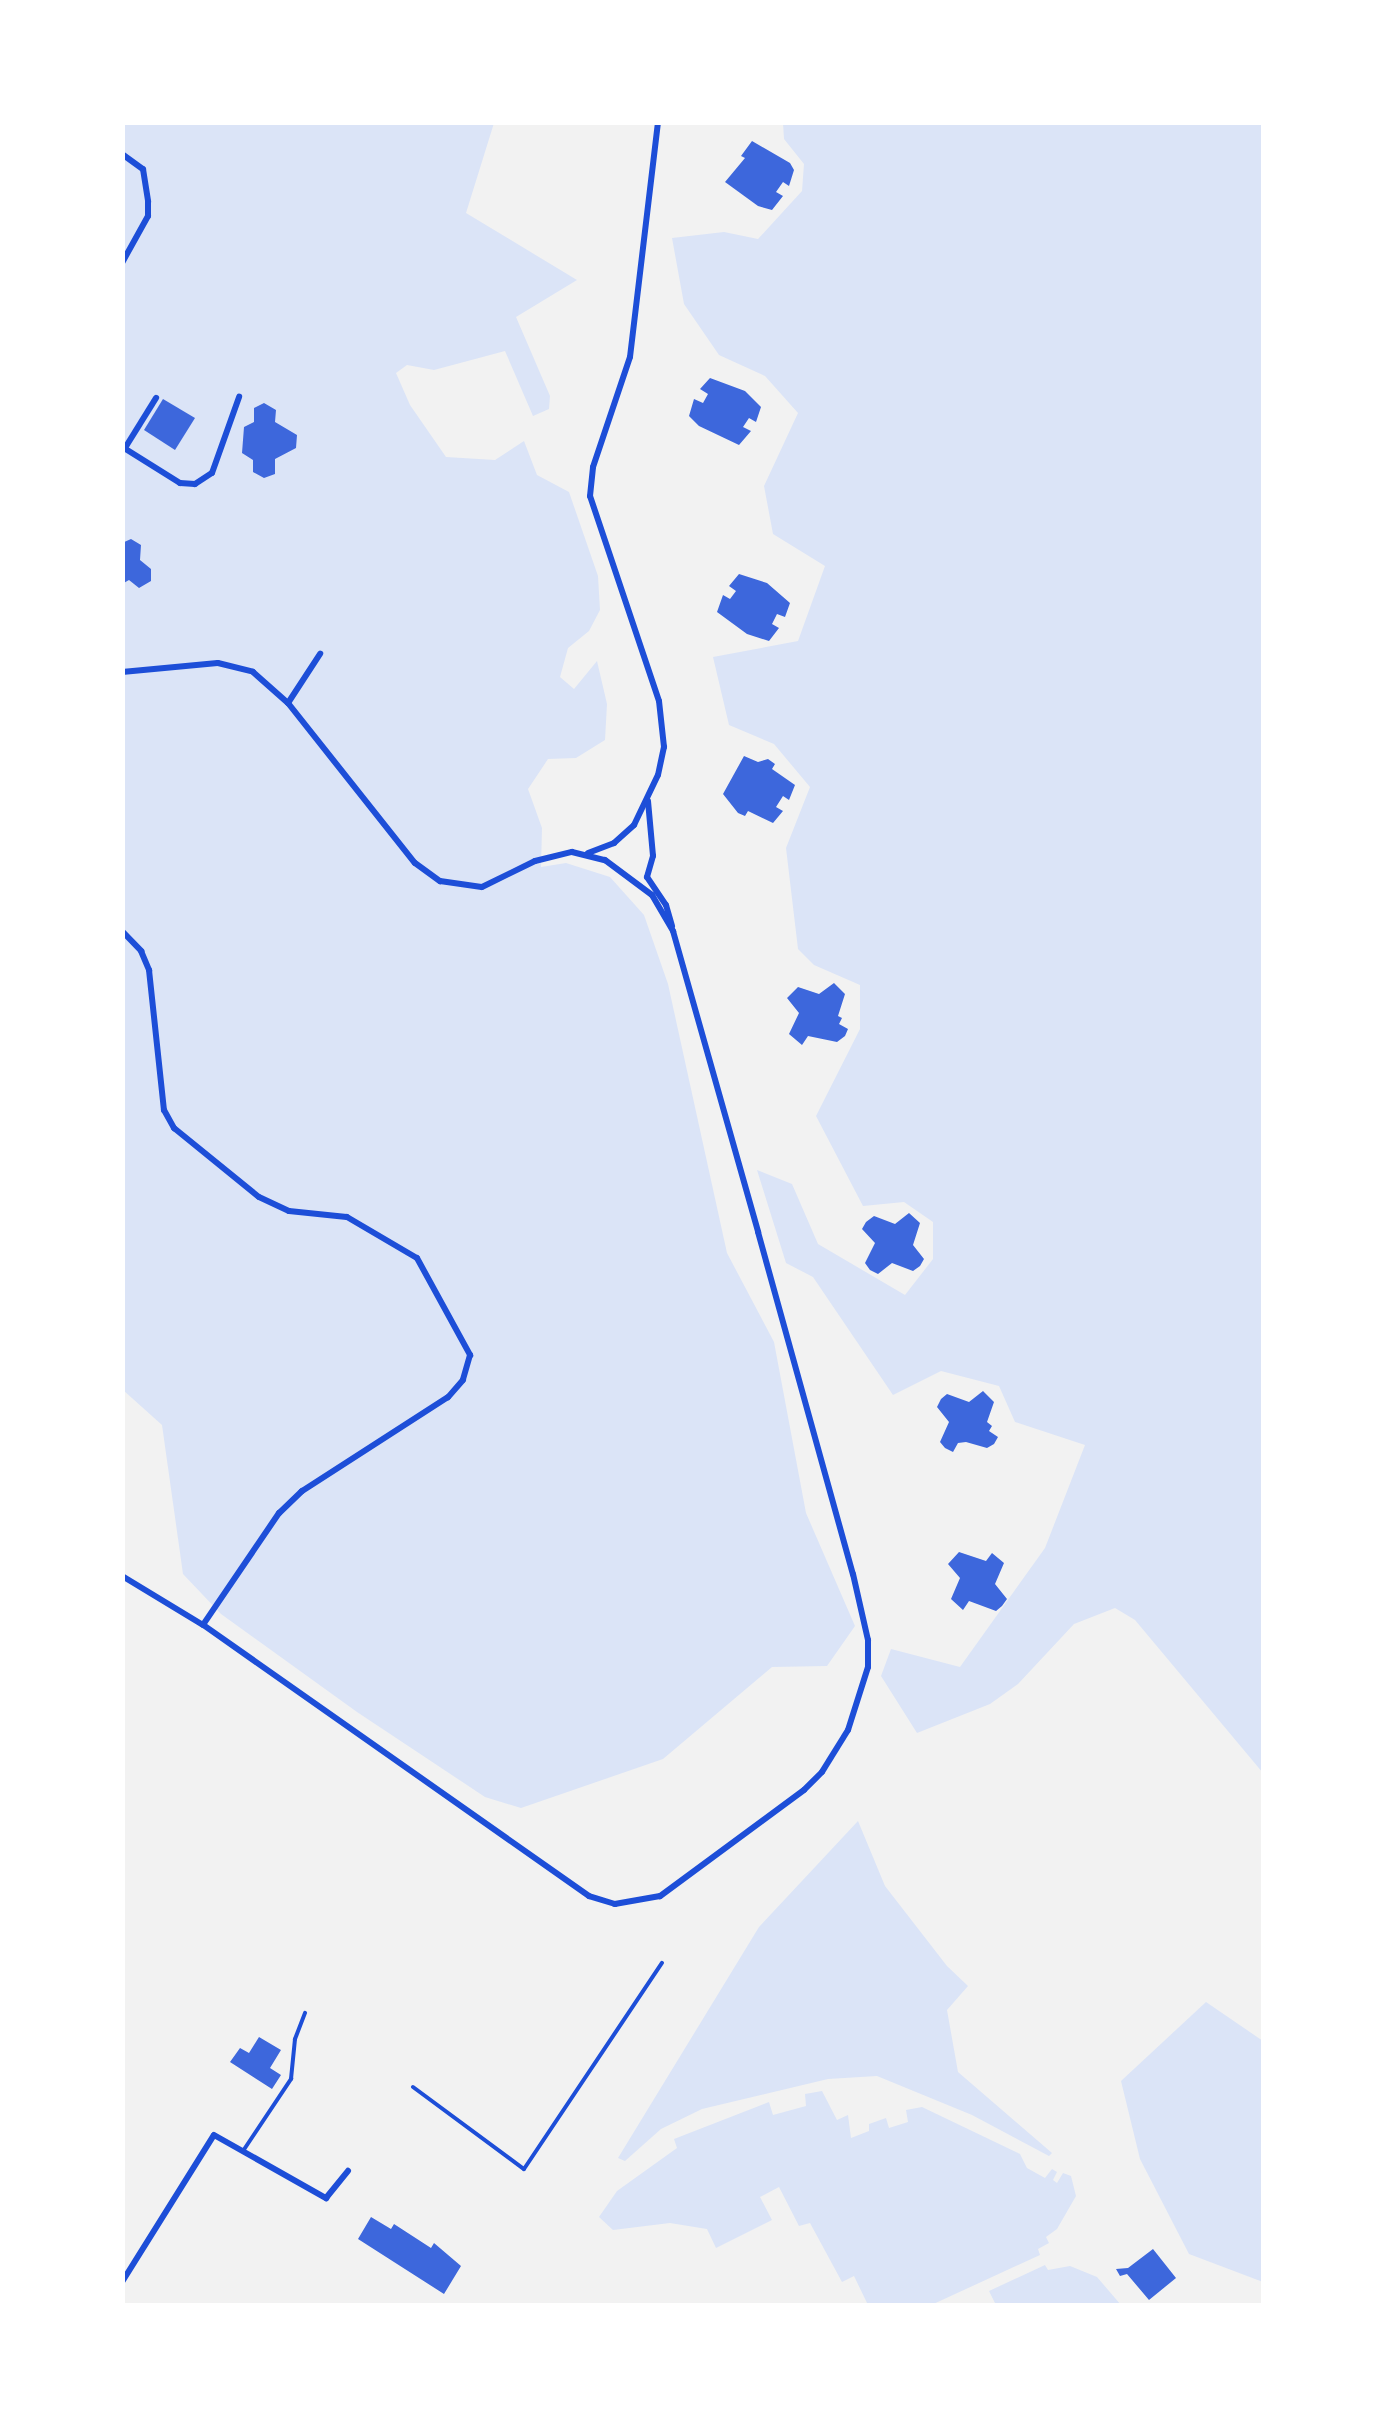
<!DOCTYPE html>
<style>
body{margin:0}
#map{position:relative;width:1386px;height:2428px;overflow:hidden;background:#f2f2f2;font-family:Commissioner,sans-serif}
div>[style]{position:absolute}
[style*='--x']{left:calc(var(--x)*1px);top:calc(var(--y)*1px);width:calc(var(--w)*1px);rotate:calc(var(--a)*1deg)}
.green>*{inset:0;background:#dbe4f7}
.building>*{inset:0;background:#3d67dc}
.service>*{height:4px;margin:-2px;padding:0 2px;transform-origin:2px;border-radius:2px;background:#1d4ed8}
.minor>*{height:6px;margin:-3px;padding:0 3px;transform-origin:3px;border-radius:3px;background:#1d4ed8}
span{translate:-50% -50%;white-space:nowrap;text-align:center;line-height:1.15;-webkit-text-stroke:10px #fff;paint-order:stroke}
.frame{position:absolute;inset:0;border:125px solid #fff;pointer-events:none}
</style>
<div id="map">
<div class="green">
<i style="clip-path:polygon(123px 123px,494px 123px,466px 213px,577px 280px,516px 317px,550px 396px,549px 409px,533px 416px,505px 351px,434px 370px,407px 365px,396px 373px,410px 405px,446px 457px,495px 460px,524px 441px,537px 475px,569px 492px,598px 576px,600px 610px,589px 631px,568px 648px,560px 677px,574px 689px,597px 661px,607px 704px,605px 740px,576px 758px,548px 759px,528px 789px,542px 828px,541px 867px,566px 863px,610px 877px,644px 915px,668px 984px,727px 1253px,774px 1342px,806px 1513px,855px 1626px,827px 1666px,772px 1667px,663px 1759px,521px 1808px,485px 1797px,357px 1712px,221px 1614px,183px 1574px,162px 1425px,123px 1390px)"></i>
<i style="clip-path:polygon(783px 123px,1263px 123px,1263px 1773px,1135px 1620px,1115px 1608px,1074px 1624px,1018px 1684px,990px 1704px,917px 1733px,881px 1676px,891px 1649px,960px 1667px,1045px 1548px,1085px 1445px,1015px 1422px,999px 1386px,941px 1371px,893px 1395px,813px 1277px,786px 1263px,757px 1170px,792px 1184px,818px 1244px,905px 1295px,933px 1259px,933px 1222px,904px 1202px,863px 1206px,816px 1116px,860px 1029px,860px 985px,814px 965px,798px 949px,786px 848px,810px 787px,774px 744px,729px 725px,713px 657px,798px 641px,825px 566px,773px 534px,764px 486px,798px 413px,765px 376px,719px 355px,684px 304px,672px 238px,724px 232px,758px 239px,802px 191px,804px 164px,784px 139px)"></i>
<i style="clip-path:polygon(858px 1821px,885px 1886px,947px 1966px,968px 1986px,947px 2010px,958px 2072px,1052px 2153px,1049px 2156px,972px 2115px,877px 2076px,828px 2079px,702px 2109px,661px 2129px,625px 2161px,618px 2158px,759px 1927px)"></i>
<i style="clip-path:polygon(1206px 2002px,1263px 2041px,1263px 2282px,1189px 2254px,1140px 2159px,1121px 2081px)"></i>
<i style="clip-path:polygon(822px 2091px,837px 2120px,848px 2115px,851px 2138px,869px 2131px,869px 2124px,886px 2118px,889px 2128px,908px 2122px,906px 2110px,922px 2107px,1020px 2154px,1027px 2168px,1045px 2178px,1052px 2169px,1057px 2172px,1053px 2180px,1057px 2183px,1063px 2173px,1071px 2176px,1076px 2196px,1057px 2229px,1046px 2237px,1049px 2243px,1038px 2249px,1040px 2255px,929px 2306px,868px 2305px,854px 2276px,842px 2282px,810px 2223px,799px 2226px,779px 2187px,760px 2197px,772px 2220px,716px 2248px,707px 2229px,670px 2223px,613px 2230px,599px 2217px,617px 2191px,677px 2148px,674px 2139px,769px 2102px,773px 2115px,806px 2106px,805px 2094px)"></i>
<i style="clip-path:polygon(1045px 2265px,1048px 2270px,1070px 2266px,1097px 2277px,1121px 2305px,996px 2305px,989px 2291px)"></i>
</div>
<div class="building">
<i style="clip-path:polygon(752px 141px,790px 163px,794px 170px,789px 186px,783px 182px,776px 192px,783px 196px,772px 210px,758px 206px,725px 182px,745px 158px,741px 156px)"></i>
<i style="clip-path:polygon(710px 378px,745px 391px,761px 407px,756px 422px,749px 418px,743px 427px,751px 431px,739px 445px,699px 426px,689px 416px,694px 399px,703px 403px,708px 394px,700px 389px)"></i>
<i style="clip-path:polygon(163px 399px,195px 418px,175px 450px,144px 430px)"></i>
<i style="clip-path:polygon(264px 403px,276px 410px,275px 422px,297px 435px,296px 448px,275px 459px,275px 474px,264px 478px,253px 472px,253px 460px,242px 453px,244px 427px,254px 422px,254px 408px)"></i>
<i style="clip-path:polygon(131px 539px,141px 545px,140px 560px,151px 569px,151px 581px,139px 588px,129px 580px,122px 584px,122px 543px)"></i>
<i style="clip-path:polygon(739px 574px,767px 583px,790px 603px,785px 617px,777px 614px,772px 624px,779px 628px,769px 641px,747px 634px,717px 612px,723px 595px,730px 599px,736px 591px,729px 586px)"></i>
<i style="clip-path:polygon(744px 756px,758px 762px,768px 759px,775px 764px,772px 769px,795px 785px,789px 800px,783px 796px,776px 807px,783px 811px,773px 823px,748px 811px,745px 816px,738px 813px,723px 794px)"></i>
<i style="clip-path:polygon(834px 983px,845px 994px,838px 1016px,842px 1018px,839px 1024px,848px 1029px,845px 1036px,837px 1042px,808px 1036px,802px 1045px,789px 1034px,799px 1013px,787px 998px,798px 987px,819px 994px)"></i>
<i style="clip-path:polygon(909px 1213px,920px 1223px,913px 1245px,924px 1259px,920px 1266px,913px 1271px,892px 1263px,878px 1274px,870px 1270px,865px 1263px,875px 1243px,862px 1229px,866px 1222px,874px 1216px,895px 1224px)"></i>
<i style="clip-path:polygon(983px 1391px,994px 1402px,987px 1422px,992px 1426px,989px 1431px,998px 1437px,994px 1444px,987px 1448px,966px 1442px,958px 1443px,953px 1452px,945px 1448px,940px 1442px,949px 1422px,937px 1407px,941px 1399px,947px 1394px,969px 1402px)"></i>
<i style="clip-path:polygon(959px 1552px,986px 1561px,992px 1553px,1004px 1563px,995px 1584px,1007px 1599px,1002px 1606px,996px 1611px,969px 1601px,963px 1610px,951px 1599px,960px 1578px,948px 1564px)"></i>
<i style="clip-path:polygon(259px 2037px,281px 2050px,270px 2068px,281px 2075px,272px 2089px,230px 2062px,240px 2048px,249px 2053px)"></i>
<i style="clip-path:polygon(371px 2217px,391px 2229px,394px 2224px,431px 2248px,434px 2243px,461px 2266px,444px 2294px,358px 2239px)"></i>
<i style="clip-path:polygon(1153px 2249px,1176px 2278px,1149px 2300px,1127px 2274px,1120px 2276px,1116px 2269px,1128px 2268px)"></i>
</div>
<div class="service">
<i style="--x:413;--y:2087;--w:138;--a:36.5"></i>
<i style="--x:524;--y:2169;--w:248;--a:-56.2"></i>
<i style="--x:243;--y:2151;--w:87;--a:-56.3"></i>
<i style="--x:291;--y:2079;--w:40;--a:-84.3"></i>
<i style="--x:295;--y:2039;--w:28;--a:-69"></i>
</div>
<div class="minor">
<i style="--x:122;--y:154;--w:26;--a:36"></i>
<i style="--x:143;--y:169;--w:33;--a:81"></i>
<i style="--x:148;--y:202;--w:14;--a:90"></i>
<i style="--x:148;--y:216;--w:54;--a:119"></i>
<i style="--x:124;--y:448;--w:66;--a:32"></i>
<i style="--x:180;--y:483;--w:15;--a:4"></i>
<i style="--x:195;--y:484;--w:20;--a:-33"></i>
<i style="--x:212;--y:473;--w:81;--a:-70.4"></i>
<i style="--x:125;--y:448;--w:59;--a:-58.2"></i>
<i style="--x:122;--y:672;--w:96;--a:-5.4"></i>
<i style="--x:218;--y:663;--w:36;--a:14"></i>
<i style="--x:253;--y:672;--w:47;--a:41.5"></i>
<i style="--x:288;--y:703;--w:204;--a:51.6"></i>
<i style="--x:415;--y:863;--w:31;--a:36"></i>
<i style="--x:440;--y:881;--w:42;--a:8.1"></i>
<i style="--x:482;--y:887;--w:59;--a:-26.1"></i>
<i style="--x:535;--y:861;--w:38;--a:-14"></i>
<i style="--x:572;--y:852;--w:34;--a:14"></i>
<i style="--x:605;--y:860;--w:59;--a:36.7"></i>
<i style="--x:652;--y:895;--w:42;--a:59.7"></i>
<i style="--x:673;--y:931;--w:313;--a:74.2"></i>
<i style="--x:758;--y:1232;--w:355;--a:74.5"></i>
<i style="--x:853;--y:1574;--w:68;--a:77.2"></i>
<i style="--x:868;--y:1640;--w:27;--a:90"></i>
<i style="--x:868;--y:1667;--w:66;--a:107.6"></i>
<i style="--x:848;--y:1730;--w:49;--a:121.8"></i>
<i style="--x:822;--y:1772;--w:25;--a:135"></i>
<i style="--x:804;--y:1790;--w:179;--a:143.6"></i>
<i style="--x:660;--y:1896;--w:46;--a:169.9"></i>
<i style="--x:615;--y:1904;--w:27;--a:-163"></i>
<i style="--x:589;--y:1896;--w:472;--a:-144.9"></i>
<i style="--x:203;--y:1625;--w:95;--a:-148.8"></i>
<i style="--x:288;--y:703;--w:59;--a:-56.9"></i>
<i style="--x:648;--y:801;--w:55;--a:84.8"></i>
<i style="--x:653;--y:856;--w:22;--a:106"></i>
<i style="--x:647;--y:877;--w:34;--a:56"></i>
<i style="--x:666;--y:905;--w:22;--a:74"></i>
<i style="--x:588;--y:853;--w:28;--a:-21"></i>
<i style="--x:614;--y:843;--w:27;--a:-42"></i>
<i style="--x:634;--y:825;--w:55;--a:-64.4"></i>
<i style="--x:658;--y:775;--w:29;--a:-78"></i>
<i style="--x:664;--y:747;--w:46;--a:-96.2"></i>
<i style="--x:659;--y:701;--w:216;--a:-108.6"></i>
<i style="--x:590;--y:496;--w:29;--a:-84"></i>
<i style="--x:593;--y:467;--w:116;--a:-71.4"></i>
<i style="--x:630;--y:357;--w:237;--a:-83.2"></i>
<i style="--x:122;--y:931;--w:28;--a:46"></i>
<i style="--x:141;--y:951;--w:21;--a:67"></i>
<i style="--x:149;--y:970;--w:141;--a:83.9"></i>
<i style="--x:164;--y:1110;--w:21;--a:61"></i>
<i style="--x:174;--y:1128;--w:109;--a:39.1"></i>
<i style="--x:259;--y:1197;--w:33;--a:25"></i>
<i style="--x:289;--y:1211;--w:58;--a:5.9"></i>
<i style="--x:347;--y:1217;--w:81;--a:30.4"></i>
<i style="--x:417;--y:1258;--w:111;--a:61.3"></i>
<i style="--x:470;--y:1355;--w:26;--a:106"></i>
<i style="--x:463;--y:1380;--w:23;--a:131"></i>
<i style="--x:448;--y:1397;--w:174;--a:147.2"></i>
<i style="--x:302;--y:1491;--w:32;--a:136"></i>
<i style="--x:279;--y:1513;--w:135;--a:124.2"></i>
<i style="--x:122;--y:2282;--w:173;--a:-58"></i>
<i style="--x:214;--y:2135;--w:129;--a:29.4"></i>
<i style="--x:326;--y:2198;--w:35;--a:-51"></i>
</div>
<div class="frame"></div>
</div>
